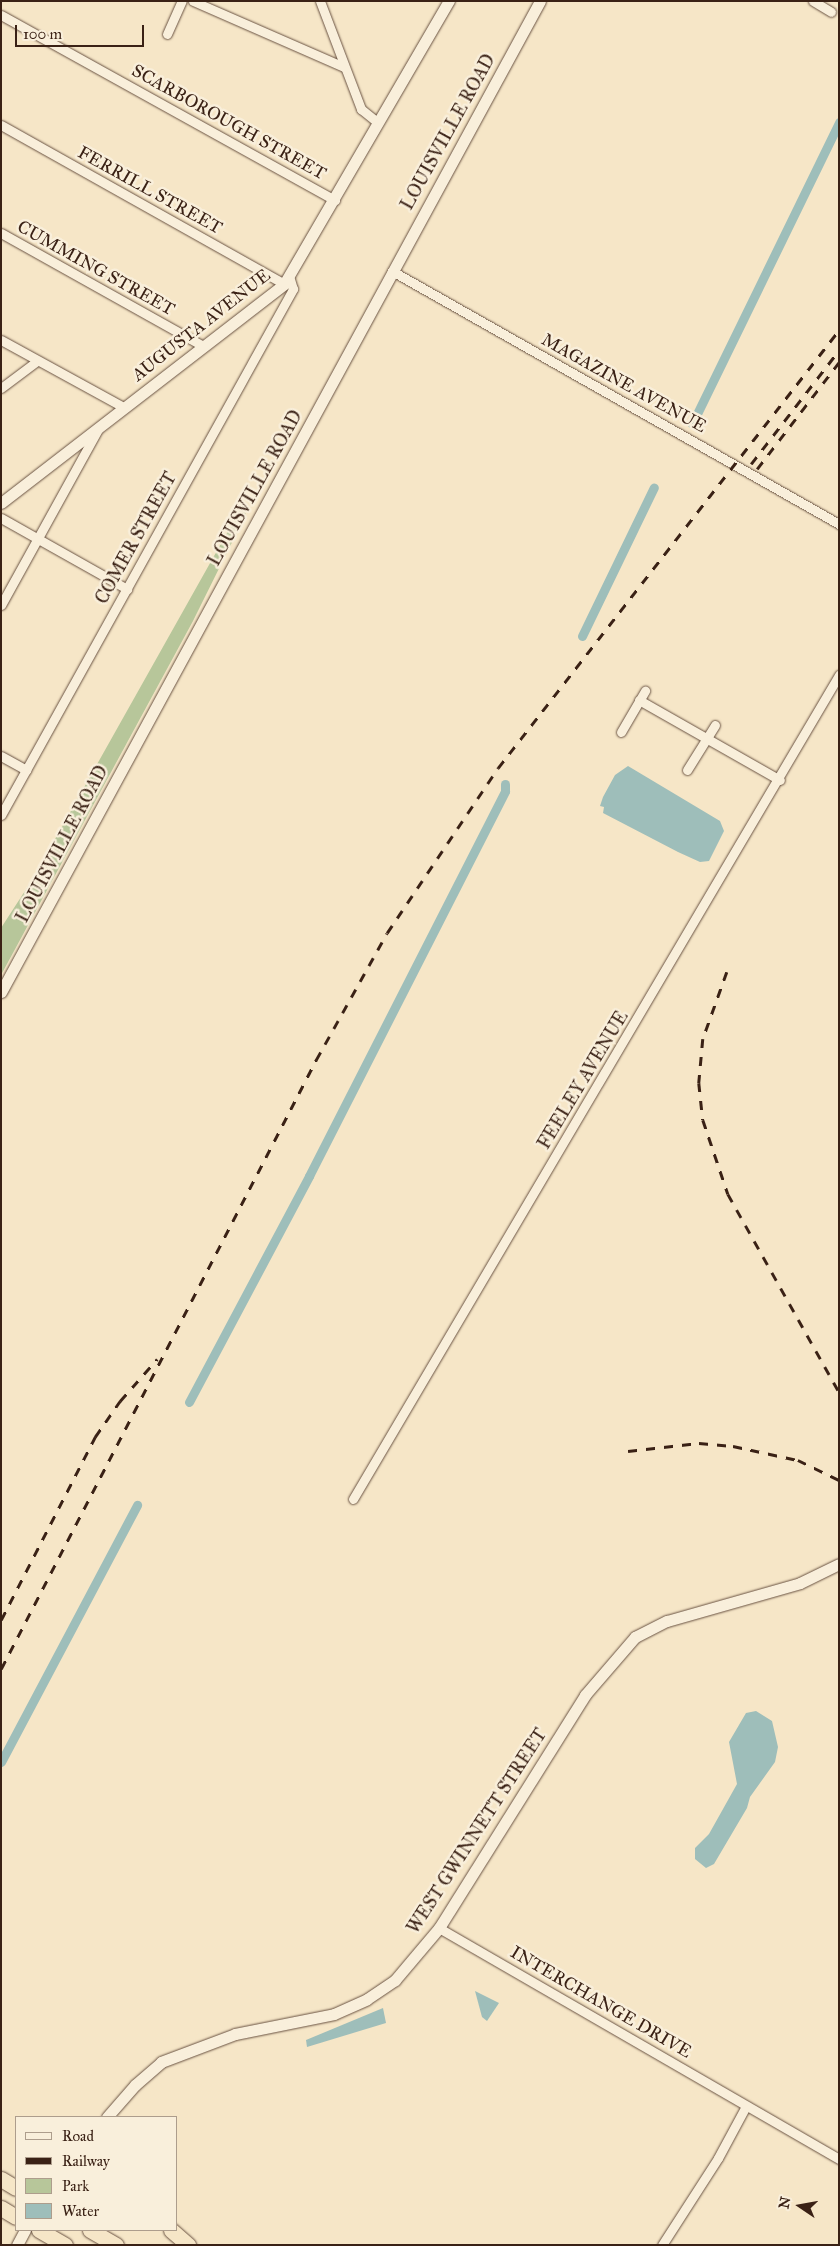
<!DOCTYPE html>
<style>
body{margin:0}
#map{position:relative;width:840px;height:2246px;overflow:hidden;background:#f6e6c7;font-family:"IM FELL Great Primer",serif}
div>[style]{position:absolute}
[style*='--x']{left:calc(var(--x)*1px);top:calc(var(--y)*1px);width:calc(var(--w)*1px);rotate:calc(var(--a)*1deg)}
.green>*{inset:0;background:#b7c69a}
.water>*{inset:0;background:#9ebeba}
.canal>*{height:9px;margin:-4.5px;padding:0 4.5px;transform-origin:4.5px;border-radius:4.5px;background:#9ebeba}
.roads{filter:drop-shadow(0 0 1px #695242) drop-shadow(0 0 1px #695242)}
.street>*{height:9px;margin:-4.5px;padding:0 4.5px;transform-origin:4.5px;border-radius:4.5px;background:#f9efdb}
.secondary>*{height:11px;margin:-5.5px;padding:0 5.5px;transform-origin:5.5px;border-radius:5.5px;background:#f9efdb}
.highway>*{height:15px;margin:-7.5px;padding:0 7.5px;transform-origin:7.5px;border-radius:7.5px;background:#f6e6c7}
.rail>*{height:2.5px;margin-top:-1.25px;transform-origin:0;background:repeating-linear-gradient(90deg,#3a2115 0 9px,transparent 0 18px)}
span{translate:-50% -50%;white-space:nowrap;text-align:center;line-height:1.15;-webkit-text-stroke:5px #f9efdb;paint-order:stroke}
.street-label{font-size:18px;color:#3a2115}
.frame{position:absolute;inset:0;border:2px solid #3a2115;pointer-events:none}
.legend{position:absolute;left:15px;top:2116px;width:162px;height:115px;box-sizing:border-box;background:#f9efdb;border:1px solid #ad9d8c;margin:0;padding:6px 9px;list-style:none;font-size:15px;color:#3a2115}
.legend li{display:flex;align-items:center;gap:10px;height:25px}
.legend b{width:25px;border:1px solid #ad9d8c}
.north{position:absolute;left:775px;top:2181px;width:50px;height:50px;-webkit-text-stroke:4px #f9efdb;paint-order:stroke;rotate:282deg;font-size:14px;font-weight:700;line-height:20px;text-align:center;color:#3a2115}
.north::after{content:'';display:block;margin:auto;width:18px;height:22px;background:#3a2115;clip-path:polygon(50% 0,100% 100%,50% 72%,0 100%)}
.scale{position:absolute;left:15px;top:25px;width:129px;height:22px;box-sizing:border-box;border:2px solid #3a2115;border-top:0;padding-left:6px;font-size:15px;line-height:18px;white-space:nowrap;color:#3a2115;-webkit-text-stroke:4px #f9efdb;paint-order:stroke}
</style>
<div id="map">
<div class="green">
<i style="clip-path:polygon(241px 508px,246px 514px,193px 621px,1px 975px,1px 928px,32px 880px)"></i>
</div>
<div class="water">
<i style="clip-path:polygon(628px 766px,720px 821px,724px 831px,709px 861px,700px 862px,678px 852px,603px 813px,604px 807px,600px 806px,603px 797px,615px 775px)"></i>
<i style="clip-path:polygon(756px 1711px,772px 1721px,778px 1747px,775px 1762px,750px 1797px,747px 1808px,714px 1864px,706px 1868px,695px 1859px,695px 1848px,709px 1834px,737px 1784px,729px 1742px,746px 1713px)"></i>
<i style="clip-path:polygon(475px 1991px,499px 2003px,487px 2021px,482px 2017px)"></i>
<i style="clip-path:polygon(383px 2008px,386px 2023px,307px 2047px,306px 2040px)"></i>
</div>
<div class="canal">
<i style="--x:692;--y:424;--w:336;--a:-64"></i>
<i style="--x:582;--y:636;--w:165;--a:-64.2"></i>
<i style="--x:189;--y:1402;--w:256;--a:-62"></i>
<i style="--x:309;--y:1176;--w:432;--a:-63"></i>
<i style="--x:505;--y:791;--w:7;--a:-90"></i>
<i style="--x:1;--y:1762;--w:291;--a:-62.1"></i>
</div>
<div class="roads">
<div class="street">
<i style="--x:193;--y:1;--w:165;--a:23.6"></i>
<i style="--x:320;--y:1;--w:116;--a:69.2"></i>
<i style="--x:361;--y:109;--w:22;--a:39"></i>
<i style="--x:813;--y:1;--w:21;--a:31"></i>
<i style="--x:1;--y:15;--w:382;--a:29"></i>
<i style="--x:167;--y:34;--w:36;--a:-66"></i>
<i style="--x:1;--y:125;--w:325;--a:29.3"></i>
<i style="--x:1;--y:233;--w:229;--a:29.2"></i>
<i style="--x:392;--y:271;--w:514;--a:29.51"></i>
<i style="--x:1;--y:340;--w:141;--a:28.7"></i>
<i style="--x:1;--y:388;--w:45;--a:-36.9"></i>
<i style="--x:1;--y:518;--w:145;--a:29.4"></i>
<i style="--x:1;--y:605;--w:201;--a:-61.1"></i>
<i style="--x:639;--y:700;--w:162;--a:29.6"></i>
<i style="--x:621;--y:732;--w:48;--a:-59.7"></i>
<i style="--x:1;--y:756;--w:29;--a:29"></i>
<i style="--x:687;--y:770;--w:53;--a:-58.1"></i>
<i style="--x:1;--y:815;--w:602;--a:-60.96"></i>
<i style="--x:293;--y:289;--w:14;--a:-107"></i>
<i style="--x:353;--y:1499;--w:957;--a:-59.47"></i>
<i style="--x:439;--y:1928;--w:462;--a:30"></i>
<i style="--x:662;--y:2245;--w:103;--a:-57.2"></i>
<i style="--x:718;--y:2158;--w:59;--a:-61.7"></i>
</div>
<div class="secondary">
<i style="--x:1;--y:503;--w:358;--a:-37.7"></i>
<i style="--x:284;--y:284;--w:328;--a:-59.8"></i>
<i style="--x:1;--y:992;--w:1128;--a:-61.46"></i>
<i style="--x:107;--y:2117;--w:43;--a:-48.8"></i>
<i style="--x:135;--y:2085;--w:35;--a:-41"></i>
<i style="--x:161;--y:2062;--w:79;--a:-20.7"></i>
<i style="--x:235;--y:2034;--w:101;--a:-11.4"></i>
<i style="--x:334;--y:2014;--w:36;--a:-24"></i>
<i style="--x:367;--y:1999;--w:34;--a:-34"></i>
<i style="--x:395;--y:1980;--w:68;--a:-49.8"></i>
<i style="--x:439;--y:1928;--w:275;--a:-57.9"></i>
<i style="--x:585;--y:1695;--w:77;--a:-49.2"></i>
<i style="--x:635;--y:1637;--w:36;--a:-27"></i>
<i style="--x:667;--y:1621;--w:138;--a:-15.9"></i>
<i style="--x:800;--y:1583;--w:43;--a:-26"></i>
<i style="--x:17;--y:2245;--w:17;--a:-62"></i>
</div>
<div class="highway">
<i style="--x:1;--y:2179;--w:17;--a:31"></i>
<i style="--x:1;--y:2208;--w:17;--a:31"></i>
<i style="--x:39;--y:2230;--w:30;--a:30"></i>
<i style="--x:90;--y:2230;--w:30;--a:30"></i>
<i style="--x:171;--y:2230;--w:23;--a:41"></i>
</div>
</div>
<div class="rail">
<i style="--x:751;--y:464;--w:144;--a:-52.3"></i>
<i style="--x:757;--y:469;--w:135;--a:-52.5"></i>
<i style="--x:727;--y:972;--w:71;--a:109.7"></i>
<i style="--x:703;--y:1039;--w:44;--a:95.2"></i>
<i style="--x:699;--y:1083;--w:37;--a:84"></i>
<i style="--x:703;--y:1120;--w:78;--a:71.3"></i>
<i style="--x:728;--y:1194;--w:227;--a:60.7"></i>
<i style="--x:628;--y:1451;--w:71;--a:-6.4"></i>
<i style="--x:699;--y:1443;--w:34;--a:5"></i>
<i style="--x:733;--y:1446;--w:66;--a:12.2"></i>
<i style="--x:798;--y:1460;--w:46;--a:26"></i>
<i style="--x:1;--y:1620;--w:206;--a:-62.8"></i>
<i style="--x:95;--y:1437;--w:44;--a:-55.2"></i>
<i style="--x:120;--y:1401;--w:56;--a:-48.6"></i>
<i style="--x:1;--y:1669;--w:686;--a:-62.65"></i>
<i style="--x:316;--y:1060;--w:145;--a:-60.8"></i>
<i style="--x:387;--y:933;--w:199;--a:-56.1"></i>
<i style="--x:498;--y:768;--w:555;--a:-52.1"></i>
</div>
<div class="street-label">
<span style="left:229px;top:122px;rotate:29deg">SCARBOROUGH STREET</span>
<span style="left:448px;top:132px;rotate:-61deg">LOUISVILLE ROAD</span>
<span style="left:150px;top:190px;rotate:29deg">FERRILL STREET</span>
<span style="left:96px;top:268px;rotate:29deg">CUMMING STREET</span>
<span style="left:201px;top:325px;rotate:-38deg">AUGUSTA AVENUE</span>
<span style="left:624px;top:383px;rotate:29deg">MAGAZINE AVENUE</span>
<span style="left:255px;top:488px;rotate:-61deg">LOUISVILLE ROAD</span>
<span style="left:136px;top:538px;rotate:-61deg">COMER STREET</span>
<span style="left:62px;top:844px;rotate:-62deg">LOUISVILLE ROAD</span>
<span style="left:583px;top:1080px;rotate:-59deg">FEELEY AVENUE</span>
<span style="left:477px;top:1831px;rotate:-57deg">WEST GWINNETT STREET</span>
<span style="left:601px;top:2002px;rotate:30deg">INTERCHANGE DRIVE</span>
</div>
<div class="frame"></div>
<ul class="legend">
<li><b style="height:6px;background:#f9efdb"></b>Road</li>
<li><b style="height:6px;background:#3a2115"></b>Railway</li>
<li><b style="height:14px;background:#b7c69a"></b>Park</li>
<li><b style="height:14px;background:#9ebeba"></b>Water</li>
</ul>
<div class="north">N</div>
<div class="scale">100 m</div>
</div>
